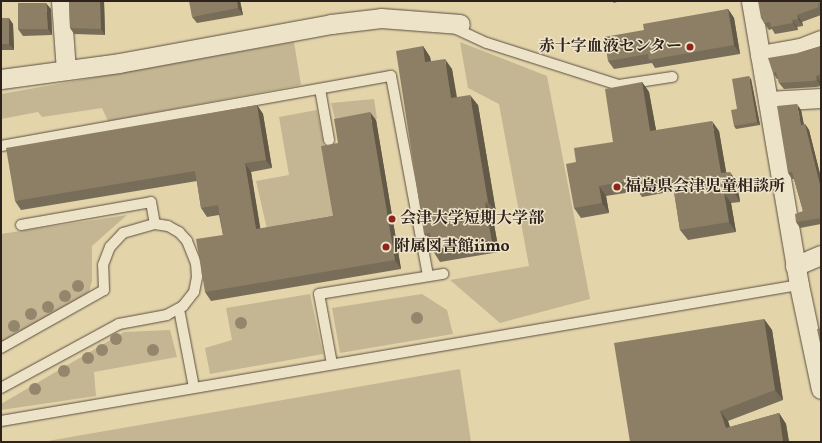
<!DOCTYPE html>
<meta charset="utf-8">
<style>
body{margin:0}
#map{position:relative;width:822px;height:443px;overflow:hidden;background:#e3d4aa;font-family:Vollkorn,"Noto Serif JP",serif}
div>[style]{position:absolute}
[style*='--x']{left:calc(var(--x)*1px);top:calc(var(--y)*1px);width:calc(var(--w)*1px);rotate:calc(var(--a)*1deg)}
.green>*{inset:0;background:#c4b692}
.roads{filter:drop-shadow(0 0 1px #5b4e40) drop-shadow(0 0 1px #5b4e40)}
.lane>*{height:10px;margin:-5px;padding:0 5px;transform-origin:5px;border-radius:5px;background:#ede3c8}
.street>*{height:19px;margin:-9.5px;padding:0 9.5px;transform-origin:9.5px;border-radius:9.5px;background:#ede3c8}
.trees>*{width:12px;height:12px;margin:-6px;border-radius:50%;background:#94866c}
.wall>*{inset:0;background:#786d58}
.shaded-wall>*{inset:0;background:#625947}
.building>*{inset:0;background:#8c7f66}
.dots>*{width:11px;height:11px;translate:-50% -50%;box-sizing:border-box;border:2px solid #ede3c8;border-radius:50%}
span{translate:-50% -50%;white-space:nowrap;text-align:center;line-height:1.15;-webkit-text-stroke:3px #ede3c8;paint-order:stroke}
.poi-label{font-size:16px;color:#2e221d;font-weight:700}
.right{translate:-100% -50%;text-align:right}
.left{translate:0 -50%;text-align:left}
.frame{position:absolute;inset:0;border:2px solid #2e221d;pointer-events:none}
</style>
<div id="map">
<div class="green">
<i style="clip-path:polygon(294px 42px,301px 85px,108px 121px,102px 108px,42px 117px,38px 112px,1px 119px,1px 94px)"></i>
<i style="clip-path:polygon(460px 42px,547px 76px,590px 299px,500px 323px,450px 280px,529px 266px,499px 104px,468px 88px)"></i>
<i style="clip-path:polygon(374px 99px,377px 119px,337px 127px,331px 103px)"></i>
<i style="clip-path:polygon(317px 110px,339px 219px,267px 229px,256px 181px,289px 175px,279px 117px)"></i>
<i style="clip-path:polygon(127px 215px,92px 246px,92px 281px,88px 296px,1px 343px,1px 234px)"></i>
<i style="clip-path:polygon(310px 294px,323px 354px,210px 374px,205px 348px,232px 340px,226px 308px)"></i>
<i style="clip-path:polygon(422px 294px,447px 310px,453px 334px,340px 353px,332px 308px)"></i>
<i style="clip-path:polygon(170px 330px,177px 357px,94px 372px,96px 396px,1px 410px,1px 404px,124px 332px)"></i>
<i style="clip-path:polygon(460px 369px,471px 442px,42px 442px)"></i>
</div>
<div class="roads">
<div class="lane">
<i style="--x:452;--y:27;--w:38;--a:25"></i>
<i style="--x:487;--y:43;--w:139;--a:17.7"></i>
<i style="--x:619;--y:85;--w:54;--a:-8.6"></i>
<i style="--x:320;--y:89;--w:52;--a:80"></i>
<i style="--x:1;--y:146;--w:396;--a:-10.2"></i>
<i style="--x:391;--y:76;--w:203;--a:79.5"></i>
<i style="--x:21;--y:225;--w:132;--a:-10"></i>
<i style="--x:151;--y:202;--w:22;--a:80"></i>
<i style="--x:179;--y:309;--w:80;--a:79.2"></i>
<i style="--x:1;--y:348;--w:118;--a:-29.4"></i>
<i style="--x:104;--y:290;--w:25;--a:-92"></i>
<i style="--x:103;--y:265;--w:19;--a:-69"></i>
<i style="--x:110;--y:247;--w:19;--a:-47"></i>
<i style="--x:123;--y:233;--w:33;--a:-16"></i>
<i style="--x:155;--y:224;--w:13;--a:9"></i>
<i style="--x:168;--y:226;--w:13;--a:29"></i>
<i style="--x:179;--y:232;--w:12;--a:48"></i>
<i style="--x:187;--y:241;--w:24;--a:68"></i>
<i style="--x:196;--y:263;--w:14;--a:86"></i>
<i style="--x:197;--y:277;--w:15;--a:101"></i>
<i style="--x:194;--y:292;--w:18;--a:128"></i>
<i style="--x:183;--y:306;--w:18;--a:151"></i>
<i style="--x:167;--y:315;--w:49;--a:169.4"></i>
<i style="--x:119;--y:324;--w:134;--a:151.5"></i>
<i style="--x:332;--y:364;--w:71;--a:-100.5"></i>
<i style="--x:319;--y:294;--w:126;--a:-9.2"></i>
<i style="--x:1;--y:421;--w:810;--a:-9.67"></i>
</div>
<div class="street">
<i style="--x:61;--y:1;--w:69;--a:85.9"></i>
<i style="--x:751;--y:1;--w:288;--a:80.4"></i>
<i style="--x:799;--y:285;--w:106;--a:78.1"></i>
<i style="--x:760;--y:55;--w:41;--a:-9.9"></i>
<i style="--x:800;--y:48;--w:22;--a:-21"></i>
<i style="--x:1;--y:79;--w:119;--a:-7.7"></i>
<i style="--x:119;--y:63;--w:216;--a:-10.4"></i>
<i style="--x:331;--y:24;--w:50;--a:-6.8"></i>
<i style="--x:381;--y:18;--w:79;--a:4.3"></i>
<i style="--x:768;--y:101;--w:53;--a:-3.2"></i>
<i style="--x:795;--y:266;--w:28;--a:-23"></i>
</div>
</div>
<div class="trees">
<i style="left:78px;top:286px"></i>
<i style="left:65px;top:296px"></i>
<i style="left:48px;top:307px"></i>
<i style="left:31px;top:314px"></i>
<i style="left:417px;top:318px"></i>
<i style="left:241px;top:323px"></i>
<i style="left:14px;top:326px"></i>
<i style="left:116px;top:339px"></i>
<i style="left:102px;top:350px"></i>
<i style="left:153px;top:350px"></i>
<i style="left:88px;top:358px"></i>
<i style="left:64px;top:371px"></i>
<i style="left:35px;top:389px"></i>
</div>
<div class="wall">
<i style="clip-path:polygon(69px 1px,104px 1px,105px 35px,74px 34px,70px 28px)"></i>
<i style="clip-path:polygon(240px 1px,243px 15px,197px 23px,192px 17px)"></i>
<i style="clip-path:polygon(612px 1px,620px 1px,614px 3px)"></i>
<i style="clip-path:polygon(821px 1px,821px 15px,802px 22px,803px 26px,797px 27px,798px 30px,775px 34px,772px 29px,769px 30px,764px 23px)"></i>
<i style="clip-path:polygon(51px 9px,52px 35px,23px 36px,18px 29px)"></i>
<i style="clip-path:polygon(728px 9px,734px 18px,740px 54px,655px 68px,652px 63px,614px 69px,608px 61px,644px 30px)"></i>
<i style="clip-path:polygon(1px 18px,13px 24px,14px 50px,1px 50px)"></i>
<i style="clip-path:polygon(423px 46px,430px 57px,431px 61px,452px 69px,457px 97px,478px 105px,496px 212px,492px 213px,499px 252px,440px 262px,433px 251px,431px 244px,424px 234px)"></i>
<i style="clip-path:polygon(821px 46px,821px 82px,820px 82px,821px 86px,816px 87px,784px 89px,779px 83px,778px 79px,777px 79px,773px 73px,798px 53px)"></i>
<i style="clip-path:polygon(751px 79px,760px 125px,736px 129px,734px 126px,737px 109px)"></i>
<i style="clip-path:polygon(642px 82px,649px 92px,656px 130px,719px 131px,726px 172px,737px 182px,740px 202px,731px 203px,736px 232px,688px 240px,680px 230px,674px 191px,642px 197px,638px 191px,606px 196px,609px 213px,581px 218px,574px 208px,613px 142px)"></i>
<i style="clip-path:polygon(257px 105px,263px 114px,272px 168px,251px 172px,260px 229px,333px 216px,338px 143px,376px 120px,401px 269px,211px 301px,205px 292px,223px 235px,219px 215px,207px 217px,201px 208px,197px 181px,21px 210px,15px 201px)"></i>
<i style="clip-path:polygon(801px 110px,804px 125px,805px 124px,809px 130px,821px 178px,821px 224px,800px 228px,796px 222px,803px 211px,794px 179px,792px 179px,788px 173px)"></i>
<i style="clip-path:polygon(764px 319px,772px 330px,783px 400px,728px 421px,730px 427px,779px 413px,786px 424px,789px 442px,630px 442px)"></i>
</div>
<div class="shaded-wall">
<i style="clip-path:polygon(100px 1px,104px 1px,105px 35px,101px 29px)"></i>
<i style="clip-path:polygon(237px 1px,240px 1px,243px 15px,238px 8px)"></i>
<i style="clip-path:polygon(46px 3px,51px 9px,52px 35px,48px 29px)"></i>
<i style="clip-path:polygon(728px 9px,734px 18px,740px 54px,734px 45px)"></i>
<i style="clip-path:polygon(797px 15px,802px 22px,803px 26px,798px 19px)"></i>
<i style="clip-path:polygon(9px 18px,13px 24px,14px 50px,9px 44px)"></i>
<i style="clip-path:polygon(792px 20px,797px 27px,798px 30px,793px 23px)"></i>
<i style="clip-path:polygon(423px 46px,430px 57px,433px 72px,425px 62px)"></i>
<i style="clip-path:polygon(445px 59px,452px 69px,458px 108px,451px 98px)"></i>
<i style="clip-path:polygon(749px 76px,751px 79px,760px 125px,757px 122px)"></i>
<i style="clip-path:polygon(816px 76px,820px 82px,821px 86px,817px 80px)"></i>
<i style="clip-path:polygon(642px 82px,649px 92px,658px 141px,650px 131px)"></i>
<i style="clip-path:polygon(470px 95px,478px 105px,496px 212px,488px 202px)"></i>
<i style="clip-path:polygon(797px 104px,801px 110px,805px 131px,801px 125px)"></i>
<i style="clip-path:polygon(257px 105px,263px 114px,272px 168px,266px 160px)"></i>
<i style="clip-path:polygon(370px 112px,376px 120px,401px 269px,395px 260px)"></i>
<i style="clip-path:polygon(712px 121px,719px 131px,728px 183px,721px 173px)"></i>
<i style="clip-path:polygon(805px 124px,809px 130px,821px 178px,821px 189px)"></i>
<i style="clip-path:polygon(245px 163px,251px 172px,262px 238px,256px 229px)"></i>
<i style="clip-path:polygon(730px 172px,737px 182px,740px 202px,733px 191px)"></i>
<i style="clip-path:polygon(599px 186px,606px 196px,609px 213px,602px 203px)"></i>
<i style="clip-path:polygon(724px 193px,731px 203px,736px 232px,729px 222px)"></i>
<i style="clip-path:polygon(485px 203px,492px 213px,499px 252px,492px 242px)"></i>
<i style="clip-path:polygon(764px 319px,772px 330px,783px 400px,775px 390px)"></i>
<i style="clip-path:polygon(720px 411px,728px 421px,733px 438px,726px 428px)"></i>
<i style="clip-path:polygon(779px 413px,786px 424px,789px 442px,783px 442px)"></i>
</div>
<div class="building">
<i style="clip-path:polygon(69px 1px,100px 1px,101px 29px,70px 28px)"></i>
<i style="clip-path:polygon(189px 1px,237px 1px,238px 8px,192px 17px)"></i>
<i style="clip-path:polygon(758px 1px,821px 1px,821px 3px,818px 4px,819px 7px,797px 15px,798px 19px,792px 20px,793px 23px,771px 27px,770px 22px,764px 23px,761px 18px)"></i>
<i style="clip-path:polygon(18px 3px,46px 3px,48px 29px,18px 29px)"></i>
<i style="clip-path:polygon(728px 9px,734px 45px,649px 60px,648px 54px,608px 61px,604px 37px,644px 30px,643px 24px)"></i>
<i style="clip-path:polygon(1px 18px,9px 18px,9px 44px,1px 44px)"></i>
<i style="clip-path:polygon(423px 46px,425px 62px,445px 59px,451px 98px,470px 95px,488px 202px,485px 203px,492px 242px,433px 251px,430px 233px,424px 234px,396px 51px)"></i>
<i style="clip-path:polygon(821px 46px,821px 74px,816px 76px,817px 80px,812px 81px,779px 83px,776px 72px,773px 73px,768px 58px,798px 53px)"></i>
<i style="clip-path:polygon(749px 76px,757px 122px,734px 126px,731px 110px,737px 109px,732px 79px)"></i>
<i style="clip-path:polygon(642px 82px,650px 131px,712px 121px,721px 173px,730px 172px,733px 191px,724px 193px,729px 222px,680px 230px,672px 180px,635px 186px,633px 180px,599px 186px,602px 203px,574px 208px,566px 164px,576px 162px,574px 148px,613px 142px,605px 89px)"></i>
<i style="clip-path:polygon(797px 104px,801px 125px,805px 124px,821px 189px,821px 218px,796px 222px,795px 214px,803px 211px,792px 172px,788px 173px,777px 106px)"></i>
<i style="clip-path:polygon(257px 105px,266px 160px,245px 163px,256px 229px,333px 216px,321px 146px,338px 143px,334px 119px,370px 112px,395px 260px,205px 292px,196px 239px,223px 235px,218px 205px,201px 208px,195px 171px,15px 201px,6px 148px)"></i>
<i style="clip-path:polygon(764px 319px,775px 390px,720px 411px,726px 428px,779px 413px,783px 442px,630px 442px,614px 343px)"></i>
<i style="clip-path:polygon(821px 328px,821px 348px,817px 329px)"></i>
</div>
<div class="dots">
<i style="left:690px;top:47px;background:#8f2418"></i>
<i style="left:617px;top:187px;background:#8f2418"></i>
<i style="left:392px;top:219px;background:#8f2418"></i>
<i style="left:386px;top:247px;background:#8f2418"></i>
</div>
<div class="poi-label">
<span class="right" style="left:682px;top:47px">赤十字血液センター</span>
<span class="left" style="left:625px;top:187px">福島県会津児童相談所</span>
<span class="left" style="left:400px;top:219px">会津大学短期大学部</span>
<span class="left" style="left:394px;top:247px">附属図書館iimo</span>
</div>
<div class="frame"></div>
</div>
